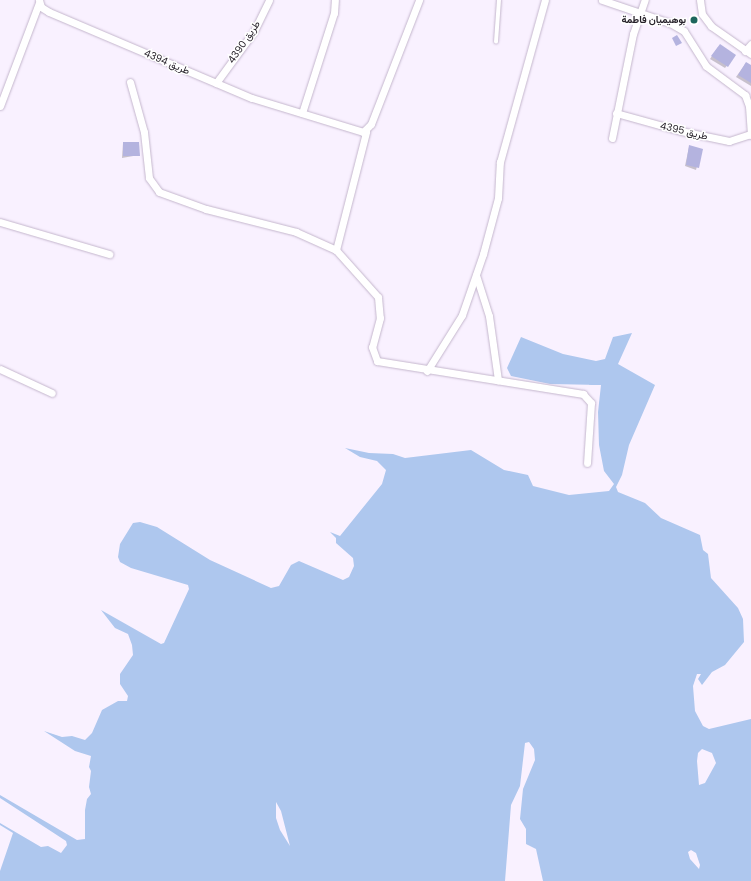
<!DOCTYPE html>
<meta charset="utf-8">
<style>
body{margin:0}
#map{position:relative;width:751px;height:881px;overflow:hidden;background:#f9f1ff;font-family:Poppins,Vazirmatn,sans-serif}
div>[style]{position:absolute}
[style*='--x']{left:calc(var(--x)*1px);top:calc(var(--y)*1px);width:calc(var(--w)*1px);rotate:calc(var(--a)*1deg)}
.water>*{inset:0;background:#aec7ee}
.shadow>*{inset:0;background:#0003}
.building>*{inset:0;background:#b4b3df}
.roads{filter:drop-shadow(0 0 1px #c4b6cd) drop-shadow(0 0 1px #c4b6cd)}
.service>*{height:3.5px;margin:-1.75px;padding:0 1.75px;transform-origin:1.75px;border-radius:1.75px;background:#fff}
.minor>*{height:7px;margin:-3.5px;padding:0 3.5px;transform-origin:3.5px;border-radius:3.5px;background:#fff}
.dots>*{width:11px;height:11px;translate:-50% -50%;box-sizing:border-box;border:2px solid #fff;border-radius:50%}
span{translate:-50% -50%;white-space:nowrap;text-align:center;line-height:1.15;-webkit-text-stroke:3px #fff;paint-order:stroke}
.poi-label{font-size:10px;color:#27222a;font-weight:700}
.right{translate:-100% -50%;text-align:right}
.street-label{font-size:10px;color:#27222a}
</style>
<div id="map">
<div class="water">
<i style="clip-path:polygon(evenodd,632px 333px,618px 364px,655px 385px,629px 445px,622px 475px,616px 487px,618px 492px,645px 503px,661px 518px,700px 535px,703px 550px,708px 554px,711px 578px,738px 608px,743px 619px,744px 642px,725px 665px,712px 672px,702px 685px,698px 679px,701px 674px,697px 674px,693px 686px,695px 711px,703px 726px,709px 729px,751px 719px,751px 881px,543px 881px,536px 849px,526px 844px,526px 829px,520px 819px,523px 789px,535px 760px,534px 749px,529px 742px,525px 743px,520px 786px,511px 805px,505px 881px,0 881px,0 871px,13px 833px,0 825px,0 823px,41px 847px,48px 846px,61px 853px,67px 845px,66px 841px,0 798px,0 795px,77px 840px,85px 839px,85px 810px,87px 799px,91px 794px,89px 787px,91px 771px,89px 767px,91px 756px,75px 751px,44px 731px,62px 737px,72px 736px,85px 740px,92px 733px,102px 710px,118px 701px,127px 701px,128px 696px,120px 684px,120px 674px,133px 655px,132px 645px,128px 634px,115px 628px,101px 610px,161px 644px,164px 643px,189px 589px,188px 585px,131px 568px,120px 562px,118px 557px,120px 544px,133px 523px,140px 522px,157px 527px,210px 560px,271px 588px,279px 586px,291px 565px,299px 561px,343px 580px,349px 577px,354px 566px,353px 558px,336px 543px,336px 538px,330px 532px,340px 536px,382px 484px,386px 470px,377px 461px,360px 457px,345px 448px,369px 453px,393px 454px,405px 458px,471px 450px,504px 470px,528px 475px,533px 486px,569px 495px,609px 491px,614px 484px,604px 471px,599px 445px,598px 412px,601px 385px,550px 384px,511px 376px,507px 368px,521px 337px,563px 354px,596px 361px,605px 359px,613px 337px,632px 333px,702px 749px,712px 753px,716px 763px,705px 783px,699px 785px,697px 761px,698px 753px,702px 749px,632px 333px,276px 802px,281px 811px,290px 846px,280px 830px,276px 818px,276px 802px,632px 333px,691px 850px,696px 853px,700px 865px,699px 869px,690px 859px,688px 852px,691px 850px)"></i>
</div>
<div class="shadow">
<i style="clip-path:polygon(718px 47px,735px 55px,725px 68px,710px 59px)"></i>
<i style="clip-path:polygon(746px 63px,751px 66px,751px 86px,736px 77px)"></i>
<i style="clip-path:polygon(123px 143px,139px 155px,122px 158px)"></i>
<i style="clip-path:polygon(689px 147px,701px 150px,696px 170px,685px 166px)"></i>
</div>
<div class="building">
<i style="clip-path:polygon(677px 35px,682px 43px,676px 46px,672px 38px)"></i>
<i style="clip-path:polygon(720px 44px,736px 55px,728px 67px,711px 56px)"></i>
<i style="clip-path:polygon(746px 62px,751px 65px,751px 83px,738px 75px)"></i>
<i style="clip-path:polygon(123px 142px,139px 142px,140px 156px,123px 156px)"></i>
<i style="clip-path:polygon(689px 145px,703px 149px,699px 168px,686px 165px)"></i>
</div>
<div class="roads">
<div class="service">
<i style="--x:496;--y:42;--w:42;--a:-85.9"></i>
</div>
<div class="minor">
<i style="--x:39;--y:0;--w:7;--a:74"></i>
<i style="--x:41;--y:7;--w:9;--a:32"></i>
<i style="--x:49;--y:12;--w:220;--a:23"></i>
<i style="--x:252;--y:98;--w:116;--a:17"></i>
<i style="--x:363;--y:132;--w:11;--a:-45"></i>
<i style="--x:371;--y:124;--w:133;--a:-68.8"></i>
<i style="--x:602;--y:0;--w:72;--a:18.7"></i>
<i style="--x:670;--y:23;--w:16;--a:30"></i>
<i style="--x:684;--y:31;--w:41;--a:57.8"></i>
<i style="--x:706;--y:66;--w:49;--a:36.6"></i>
<i style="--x:745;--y:95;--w:12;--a:70"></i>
<i style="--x:749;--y:106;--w:29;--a:86"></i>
<i style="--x:700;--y:0;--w:14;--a:82"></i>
<i style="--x:702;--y:14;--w:15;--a:53"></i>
<i style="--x:711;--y:26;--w:49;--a:35"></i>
<i style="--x:745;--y:51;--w:9;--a:-49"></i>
<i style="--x:130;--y:82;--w:52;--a:74.4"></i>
<i style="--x:144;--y:132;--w:46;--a:83.8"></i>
<i style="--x:149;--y:178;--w:17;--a:54"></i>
<i style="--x:159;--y:192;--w:50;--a:19.9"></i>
<i style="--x:206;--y:209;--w:93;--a:14.3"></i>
<i style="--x:296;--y:232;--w:44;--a:24.2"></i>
<i style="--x:336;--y:250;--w:63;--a:48.2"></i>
<i style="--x:378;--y:297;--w:21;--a:85"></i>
<i style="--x:380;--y:318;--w:30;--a:105"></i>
<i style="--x:372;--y:347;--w:15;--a:70"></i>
<i style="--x:377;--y:361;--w:209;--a:9.1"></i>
<i style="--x:583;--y:394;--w:12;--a:48"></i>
<i style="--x:591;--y:403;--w:60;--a:93.8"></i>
<i style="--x:216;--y:83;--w:64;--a:-53.8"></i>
<i style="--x:254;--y:31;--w:34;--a:-64"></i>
<i style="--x:0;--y:106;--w:110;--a:-69.3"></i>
<i style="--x:302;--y:113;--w:105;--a:-72.3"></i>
<i style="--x:334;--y:13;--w:13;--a:-86"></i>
<i style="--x:616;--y:113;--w:67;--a:15.5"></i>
<i style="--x:681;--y:131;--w:49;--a:11.8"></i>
<i style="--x:729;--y:141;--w:23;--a:-18"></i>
<i style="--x:612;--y:138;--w:106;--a:-78.6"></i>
<i style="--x:633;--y:34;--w:36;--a:-71"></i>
<i style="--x:0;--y:222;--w:114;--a:16.4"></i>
<i style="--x:336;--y:250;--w:122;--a:-75.7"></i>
<i style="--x:476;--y:275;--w:43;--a:72.4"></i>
<i style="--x:489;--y:316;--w:65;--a:82"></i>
<i style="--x:0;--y:369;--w:57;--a:24.8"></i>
<i style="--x:427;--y:371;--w:66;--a:-58"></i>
<i style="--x:462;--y:315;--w:65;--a:-71"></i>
<i style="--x:483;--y:254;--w:58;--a:-75"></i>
<i style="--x:498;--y:198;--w:36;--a:-87"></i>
<i style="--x:500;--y:162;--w:168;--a:-74.5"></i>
</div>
</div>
<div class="dots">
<i style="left:694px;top:20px;background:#1d665d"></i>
</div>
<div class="poi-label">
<span class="right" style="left:686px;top:20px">بوهيميان فاطمة</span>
</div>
<div class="street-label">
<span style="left:244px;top:42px;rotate:-56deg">طريق 4390</span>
<span style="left:167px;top:62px;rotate:23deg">طريق 4394</span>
<span style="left:684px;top:131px;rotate:13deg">طريق 4395</span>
</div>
</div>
